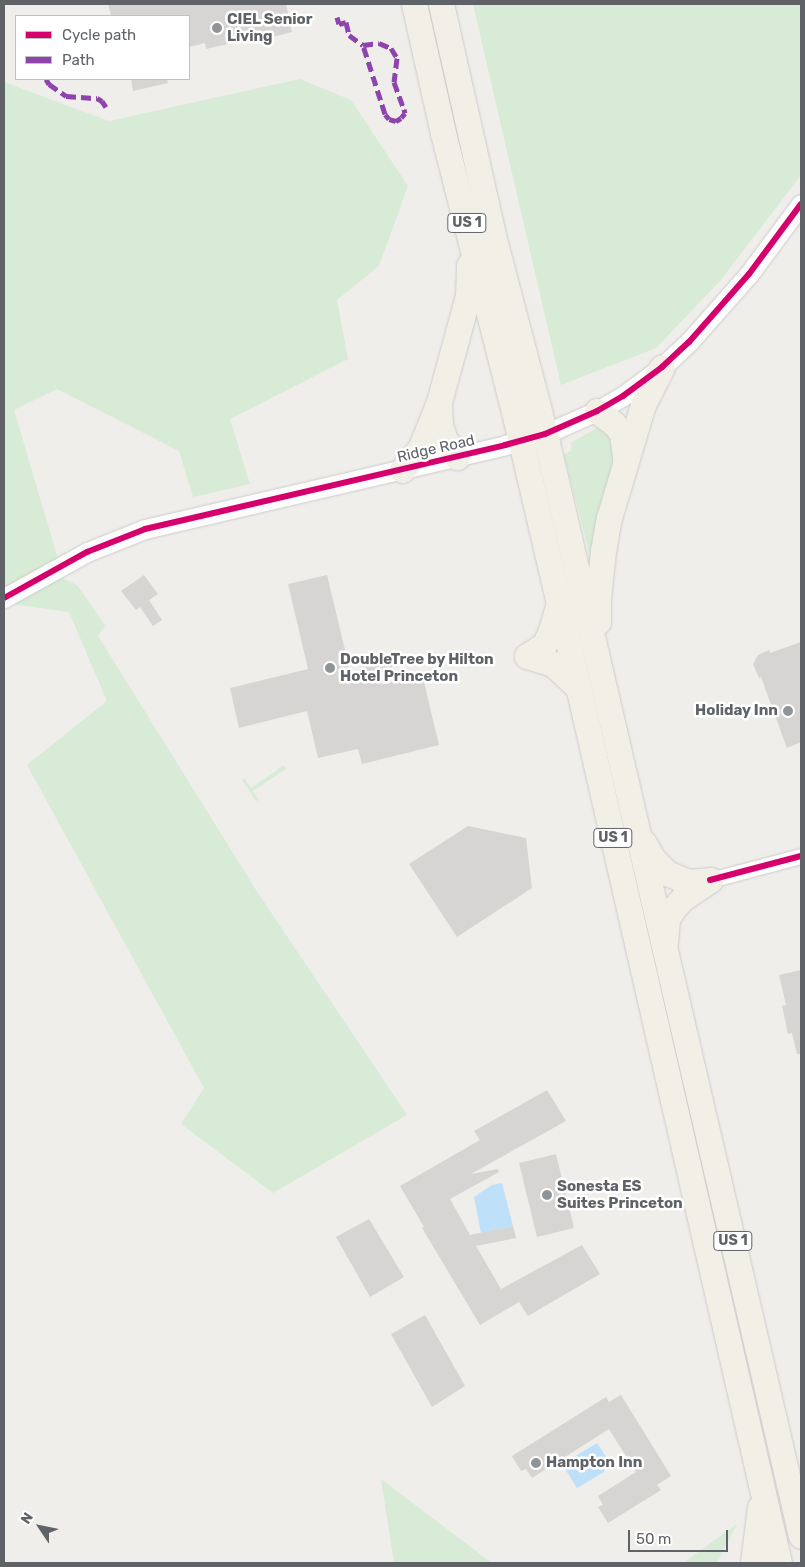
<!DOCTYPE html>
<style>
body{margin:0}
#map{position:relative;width:805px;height:1567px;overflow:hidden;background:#efeeea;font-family:Rubik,sans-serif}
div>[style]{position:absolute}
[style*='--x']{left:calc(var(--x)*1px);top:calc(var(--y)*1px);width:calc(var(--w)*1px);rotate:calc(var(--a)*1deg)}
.green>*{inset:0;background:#d8ebd6}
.water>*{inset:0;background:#bfe0f9}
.building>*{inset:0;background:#d6d5d3}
.roads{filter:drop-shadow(0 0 1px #cbcccc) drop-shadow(0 0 1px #cbcccc)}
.minor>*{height:15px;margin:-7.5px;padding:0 7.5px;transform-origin:7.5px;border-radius:7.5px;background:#fdfcfc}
.tertiary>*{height:19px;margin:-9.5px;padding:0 9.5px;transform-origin:9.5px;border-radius:9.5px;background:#fdfcfc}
.trunk>*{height:25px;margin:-12.5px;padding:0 12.5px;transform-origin:12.5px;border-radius:12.5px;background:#f2f0e6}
.quiet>*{height:5px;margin-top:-2.5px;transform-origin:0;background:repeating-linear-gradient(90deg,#8e44ad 0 10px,transparent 0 15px)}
.cycleway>*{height:6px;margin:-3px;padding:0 3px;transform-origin:3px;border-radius:3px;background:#d6006c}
.dots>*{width:14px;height:14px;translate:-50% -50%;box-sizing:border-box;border:2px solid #fff;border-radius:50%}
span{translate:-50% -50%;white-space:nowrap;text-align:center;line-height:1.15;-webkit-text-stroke:5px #fff;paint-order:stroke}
.shield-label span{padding:1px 4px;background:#fff;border:1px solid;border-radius:4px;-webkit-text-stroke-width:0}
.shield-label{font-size:14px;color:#5f6368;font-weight:700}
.poi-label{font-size:15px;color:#5f6368;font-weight:700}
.left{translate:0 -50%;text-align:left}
.right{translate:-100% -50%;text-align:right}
.street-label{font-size:15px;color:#5f6368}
.frame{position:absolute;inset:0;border:5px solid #5f6368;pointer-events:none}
.legend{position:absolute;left:15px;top:15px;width:175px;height:65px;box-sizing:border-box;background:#fff;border:1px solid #bfc1c3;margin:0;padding:6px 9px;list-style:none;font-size:15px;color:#5f6368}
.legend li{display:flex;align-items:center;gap:10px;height:25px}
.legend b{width:25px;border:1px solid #bfc1c3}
.north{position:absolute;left:15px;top:1502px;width:50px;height:50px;-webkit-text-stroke:4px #fff;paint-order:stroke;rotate:304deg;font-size:14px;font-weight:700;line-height:20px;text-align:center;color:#5f6368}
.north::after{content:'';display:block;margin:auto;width:18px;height:22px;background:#5f6368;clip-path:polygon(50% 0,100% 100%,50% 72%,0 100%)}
.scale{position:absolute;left:628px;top:1530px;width:100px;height:22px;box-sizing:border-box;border:2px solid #5f6368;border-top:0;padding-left:6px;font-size:15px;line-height:18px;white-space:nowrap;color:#5f6368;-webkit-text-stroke:4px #fff;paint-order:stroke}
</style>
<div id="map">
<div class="green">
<i style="clip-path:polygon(473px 4px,801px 4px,801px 175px,720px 281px,656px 348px,561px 385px)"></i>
<i style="clip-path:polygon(300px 79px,351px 100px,408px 186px,379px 266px,337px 300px,348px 359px,230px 419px,250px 484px,193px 497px,179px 451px,57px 389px,14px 410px,64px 579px,77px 585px,105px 625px,98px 636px,256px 890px,407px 1115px,273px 1193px,181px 1124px,204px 1088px,27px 765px,107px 701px,69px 612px,4px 603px,4px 82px,109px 121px)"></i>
<i style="clip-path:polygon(601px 426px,613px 435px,618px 456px,590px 556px,564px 455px,572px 450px,570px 443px)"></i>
<i style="clip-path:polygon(284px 765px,286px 769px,253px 791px,259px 800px,256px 801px,242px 780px,244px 778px,251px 788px)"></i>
<i style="clip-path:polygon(381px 1479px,492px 1563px,394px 1563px)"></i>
<i style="clip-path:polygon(737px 1524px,717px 1563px,683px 1563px)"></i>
</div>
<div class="water">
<i style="clip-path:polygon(502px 1183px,513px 1226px,481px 1233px,474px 1197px,492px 1185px)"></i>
<i style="clip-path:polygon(597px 1443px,607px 1458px,604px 1472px,577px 1488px,562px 1464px)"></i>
</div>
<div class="building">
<i style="clip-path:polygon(108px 4px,286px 4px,292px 32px,261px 40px,259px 31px,226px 39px,228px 44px,206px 49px,205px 43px,189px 47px,189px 16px,111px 16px)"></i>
<i style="clip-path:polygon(131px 79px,167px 79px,168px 83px,133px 91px)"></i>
<i style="clip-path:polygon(144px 575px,158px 594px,149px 600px,162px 620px,153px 626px,140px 607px,136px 610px,121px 591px)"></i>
<i style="clip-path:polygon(327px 575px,353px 683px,371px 652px,393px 665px,381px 685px,409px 678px,410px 682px,423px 678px,439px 745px,362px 764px,358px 749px,318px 758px,307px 711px,239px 728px,230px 688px,308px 669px,288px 584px)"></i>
<i style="clip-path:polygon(801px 642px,801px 742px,787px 748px,761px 677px,759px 678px,753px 664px,758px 655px,769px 650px,770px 653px)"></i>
<i style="clip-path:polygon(468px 826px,526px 838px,532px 888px,457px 937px,409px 864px)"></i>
<i style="clip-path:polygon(801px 970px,801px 1054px,797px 1054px,792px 1033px,788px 1034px,782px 1006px,786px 1005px,779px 975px)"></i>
<i style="clip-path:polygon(547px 1090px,566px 1121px,471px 1174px,498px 1169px,499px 1172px,450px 1199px,470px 1235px,513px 1226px,516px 1238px,476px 1246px,501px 1289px,582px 1245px,600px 1274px,528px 1316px,519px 1302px,480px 1325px,422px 1228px,424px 1227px,400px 1186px,480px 1140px,474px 1131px)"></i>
<i style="clip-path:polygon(556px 1154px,574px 1228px,537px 1237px,519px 1163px)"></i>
<i style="clip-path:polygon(369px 1219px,404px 1277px,370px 1297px,336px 1237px)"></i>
<i style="clip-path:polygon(425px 1315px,465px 1386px,432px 1407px,391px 1334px)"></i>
<i style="clip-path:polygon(621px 1395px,671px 1476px,657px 1485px,661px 1490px,608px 1523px,598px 1507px,603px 1505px,598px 1496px,636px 1472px,609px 1429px,532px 1478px,526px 1469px,521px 1471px,512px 1456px,606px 1397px,609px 1402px)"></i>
</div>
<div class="roads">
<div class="minor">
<i style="--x:710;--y:880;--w:94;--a:-14.8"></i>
</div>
<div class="tertiary">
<i style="--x:4;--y:598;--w:95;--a:-29"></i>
<i style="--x:87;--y:552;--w:62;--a:-21.6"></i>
<i style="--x:145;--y:529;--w:370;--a:-13.1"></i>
<i style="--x:505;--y:445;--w:41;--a:-15.4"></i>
<i style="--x:545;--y:434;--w:57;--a:-23.9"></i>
<i style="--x:597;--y:411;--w:30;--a:-30"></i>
<i style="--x:623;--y:396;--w:49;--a:-36.6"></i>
<i style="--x:662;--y:367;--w:37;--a:-43"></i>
<i style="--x:689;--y:342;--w:91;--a:-48.6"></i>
<i style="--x:749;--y:274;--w:87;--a:-53.4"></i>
</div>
<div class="trunk">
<i style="--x:414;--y:4;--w:132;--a:77.3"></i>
<i style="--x:443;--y:133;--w:296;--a:75.7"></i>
<i style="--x:516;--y:420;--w:188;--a:76.8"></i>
<i style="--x:559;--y:603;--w:985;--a:77.09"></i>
<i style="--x:441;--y:4;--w:245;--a:77.3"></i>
<i style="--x:495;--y:243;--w:197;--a:75.3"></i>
<i style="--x:545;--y:434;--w:1131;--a:76.92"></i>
<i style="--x:439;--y:405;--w:21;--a:87"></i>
<i style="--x:440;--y:426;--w:15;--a:70"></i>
<i style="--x:445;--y:440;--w:21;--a:55"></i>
<i style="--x:597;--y:411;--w:21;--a:37"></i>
<i style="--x:614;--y:424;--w:12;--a:48"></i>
<i style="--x:622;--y:433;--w:26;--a:83"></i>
<i style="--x:402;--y:470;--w:30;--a:-50"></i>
<i style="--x:421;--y:447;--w:48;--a:-68.2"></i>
<i style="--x:439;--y:402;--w:110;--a:-74.7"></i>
<i style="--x:468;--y:296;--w:31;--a:-88"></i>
<i style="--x:598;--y:622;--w:24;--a:-90"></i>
<i style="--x:598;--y:598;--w:47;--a:-83.9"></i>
<i style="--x:603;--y:551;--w:34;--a:-80"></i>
<i style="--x:609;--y:518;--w:118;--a:-73.3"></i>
<i style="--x:643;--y:405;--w:42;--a:-63.4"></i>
<i style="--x:527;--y:656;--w:20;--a:-33"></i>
<i style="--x:544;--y:645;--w:13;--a:-63"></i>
<i style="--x:550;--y:633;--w:31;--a:-73"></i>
<i style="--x:527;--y:656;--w:27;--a:17"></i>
<i style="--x:553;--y:664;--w:34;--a:43"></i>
<i style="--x:644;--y:843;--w:18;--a:61"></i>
<i style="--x:653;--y:859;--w:20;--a:45"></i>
<i style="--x:667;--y:873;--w:23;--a:23"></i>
<i style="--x:688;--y:882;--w:22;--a:-5"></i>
<i style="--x:665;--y:942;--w:23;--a:-85"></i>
<i style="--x:667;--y:919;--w:12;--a:-59"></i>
<i style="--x:673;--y:909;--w:13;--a:-48"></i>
<i style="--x:682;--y:899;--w:34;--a:-34"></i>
<i style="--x:753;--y:1563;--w:56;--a:-82.9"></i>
</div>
</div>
<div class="quiet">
<i style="--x:337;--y:17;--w:7;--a:74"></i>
<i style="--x:339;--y:24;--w:7;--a:-16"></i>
<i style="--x:346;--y:22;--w:13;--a:77"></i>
<i style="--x:349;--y:35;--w:17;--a:36"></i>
<i style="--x:363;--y:45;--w:16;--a:-7"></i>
<i style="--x:379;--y:43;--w:13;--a:23"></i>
<i style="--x:391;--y:48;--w:12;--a:59"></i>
<i style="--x:397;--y:58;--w:24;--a:97"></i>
<i style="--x:394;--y:82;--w:29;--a:70"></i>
<i style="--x:404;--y:109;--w:4;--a:76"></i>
<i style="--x:405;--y:113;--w:6;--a:129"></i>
<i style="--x:401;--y:118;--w:6;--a:149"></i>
<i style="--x:396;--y:121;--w:7;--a:-164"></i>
<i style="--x:389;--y:119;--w:6;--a:-129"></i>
<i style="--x:385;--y:114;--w:72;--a:-107.7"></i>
<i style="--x:46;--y:79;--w:6;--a:59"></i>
<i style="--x:49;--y:84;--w:21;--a:35"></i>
<i style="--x:66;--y:96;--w:31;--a:4"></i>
<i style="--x:97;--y:98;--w:6;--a:31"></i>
<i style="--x:102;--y:101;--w:7;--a:56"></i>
</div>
<div class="cycleway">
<i style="--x:4;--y:598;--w:95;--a:-29"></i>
<i style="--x:87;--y:552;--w:62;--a:-21.6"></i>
<i style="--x:145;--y:529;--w:370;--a:-13.1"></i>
<i style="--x:505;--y:445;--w:41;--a:-15.4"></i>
<i style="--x:545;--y:434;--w:57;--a:-23.9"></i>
<i style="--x:597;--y:411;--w:30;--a:-30"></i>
<i style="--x:623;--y:396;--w:49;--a:-36.6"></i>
<i style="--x:662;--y:367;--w:37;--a:-43"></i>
<i style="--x:689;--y:342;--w:91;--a:-48.6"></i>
<i style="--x:749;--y:274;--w:87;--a:-53.4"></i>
<i style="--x:710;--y:880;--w:94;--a:-14.8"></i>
</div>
<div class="dots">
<i style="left:217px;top:28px;background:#919496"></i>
<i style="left:330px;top:668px;background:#919496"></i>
<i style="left:788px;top:711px;background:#919496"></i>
<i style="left:547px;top:1195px;background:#919496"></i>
<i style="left:536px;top:1463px;background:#919496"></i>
</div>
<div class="shield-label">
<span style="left:467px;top:223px">US 1</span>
<span style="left:613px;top:838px">US 1</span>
<span style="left:733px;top:1241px">US 1</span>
</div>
<div class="poi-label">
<span class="left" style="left:227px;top:28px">CIEL Senior<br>Living</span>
<span class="left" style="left:340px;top:668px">DoubleTree by Hilton<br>Hotel Princeton</span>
<span class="right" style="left:778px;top:711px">Holiday Inn</span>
<span class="left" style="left:557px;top:1195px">Sonesta ES<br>Suites Princeton</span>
<span class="left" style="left:546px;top:1463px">Hampton Inn</span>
</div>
<div class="street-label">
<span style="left:436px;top:449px;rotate:-13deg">Ridge Road</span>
</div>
<div class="frame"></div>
<ul class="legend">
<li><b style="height:6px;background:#d6006c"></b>Cycle path</li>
<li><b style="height:6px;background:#8e44ad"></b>Path</li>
</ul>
<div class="north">N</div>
<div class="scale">50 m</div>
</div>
